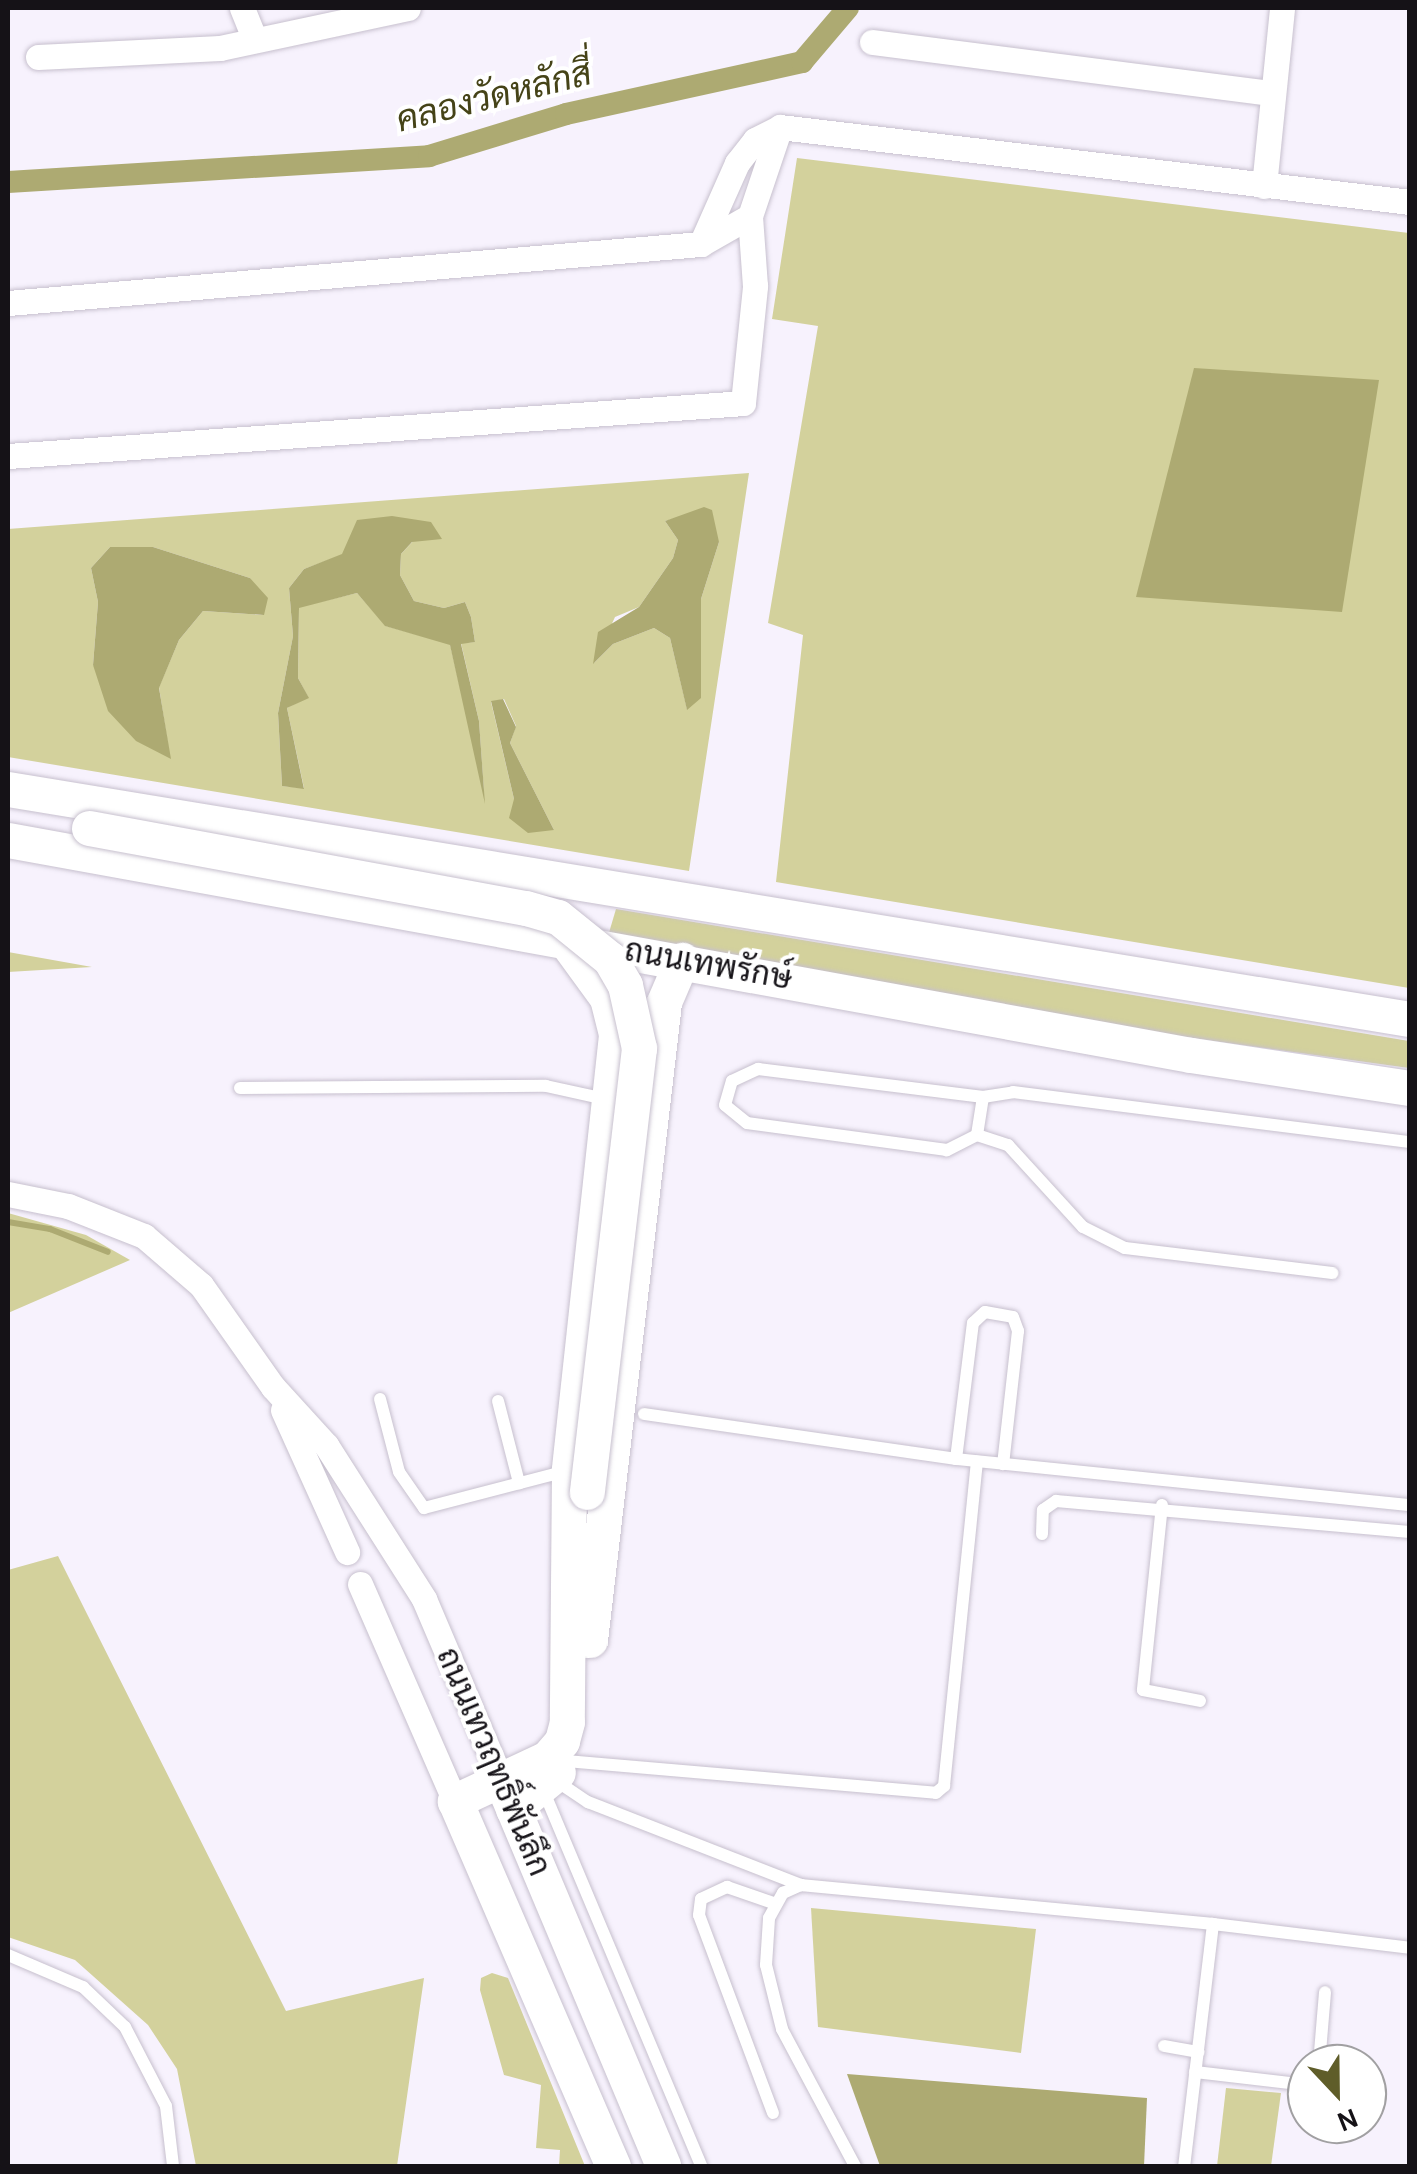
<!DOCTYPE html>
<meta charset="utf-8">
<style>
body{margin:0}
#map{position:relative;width:1417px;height:2174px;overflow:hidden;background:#f7f2fd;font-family:Karla,Sarabun,sans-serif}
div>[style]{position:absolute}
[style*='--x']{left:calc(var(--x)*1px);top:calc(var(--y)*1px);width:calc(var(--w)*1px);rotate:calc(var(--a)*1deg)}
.green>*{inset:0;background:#d3d19c}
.water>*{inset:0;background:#adaa72}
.stream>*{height:6px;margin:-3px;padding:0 3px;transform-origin:3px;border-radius:3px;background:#adaa72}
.canal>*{height:22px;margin:-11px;padding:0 11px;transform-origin:11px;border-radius:11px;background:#adaa72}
.roads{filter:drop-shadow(0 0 2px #c7c0ce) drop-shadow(0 0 2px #c7c0ce)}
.lane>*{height:12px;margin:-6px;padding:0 6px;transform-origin:6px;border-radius:6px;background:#fff}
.street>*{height:25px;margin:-12.5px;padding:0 12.5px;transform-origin:12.5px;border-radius:12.5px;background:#fff}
.secondary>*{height:35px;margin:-17.5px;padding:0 17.5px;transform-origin:17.5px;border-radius:17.5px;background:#fff}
.bridges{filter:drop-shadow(0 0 2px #c7c0ce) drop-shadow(0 0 2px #c7c0ce)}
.secondary-bridge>*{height:35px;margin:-17.5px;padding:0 17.5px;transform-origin:17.5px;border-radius:17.5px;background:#fff}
span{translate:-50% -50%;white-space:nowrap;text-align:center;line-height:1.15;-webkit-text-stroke:8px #fff;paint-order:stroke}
.street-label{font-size:32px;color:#151217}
.water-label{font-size:35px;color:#454317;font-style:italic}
.frame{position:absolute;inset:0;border:10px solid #151217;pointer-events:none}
.north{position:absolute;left:1287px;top:2044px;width:100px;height:100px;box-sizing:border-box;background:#fff;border:2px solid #a1a0a2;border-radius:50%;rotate:158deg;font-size:28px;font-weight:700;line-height:40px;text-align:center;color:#151217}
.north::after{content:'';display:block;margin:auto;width:35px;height:45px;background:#5f5d29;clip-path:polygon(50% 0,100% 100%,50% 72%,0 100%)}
</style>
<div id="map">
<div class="green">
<i style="clip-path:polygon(797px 158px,1409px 233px,1409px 988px,776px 882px,803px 635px,768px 623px,818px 326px,772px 319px)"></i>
<i style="clip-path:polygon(evenodd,749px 473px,689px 871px,8px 757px,8px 529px,749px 473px,683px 516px,719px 542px,701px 599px,687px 709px,670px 638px,654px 628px,613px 644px,594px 663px,615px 617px,639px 607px,673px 558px,678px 540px,665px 521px,683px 516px,749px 473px,431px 522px,401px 554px,400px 575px,414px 601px,444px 608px,465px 602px,471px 617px,475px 642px,461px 643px,479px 721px,484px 792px,450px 644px,386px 626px,357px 593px,299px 607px,298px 678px,308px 697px,287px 708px,304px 788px,282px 786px,278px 713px,293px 636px,289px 588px,304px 569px,431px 522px,749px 473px,110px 547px,153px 547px,250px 578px,263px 615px,203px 611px,179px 640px,159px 687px,170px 758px,93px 665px,98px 602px,91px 568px,110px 547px,749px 473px,504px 699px,516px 726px,510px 743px,554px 830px,514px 799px,491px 702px,504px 699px)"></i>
<i style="clip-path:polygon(616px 909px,1409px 1041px,1409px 1068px,1097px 1025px,608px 936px)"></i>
<i style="clip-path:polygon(8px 952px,92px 967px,8px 972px)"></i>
<i style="clip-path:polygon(8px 1213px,86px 1235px,130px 1260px,8px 1313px)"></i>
<i style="clip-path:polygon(58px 1556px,286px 2011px,424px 1978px,397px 2166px,196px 2166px,177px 2069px,148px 2025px,75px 1960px,8px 1937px,8px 1570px)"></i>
<i style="clip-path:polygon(811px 1908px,1036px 1929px,1021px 2053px,818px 2027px)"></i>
<i style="clip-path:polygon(492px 1973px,508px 1978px,585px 2166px,559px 2166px,560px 2150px,536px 2148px,541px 2085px,504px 2075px,480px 1990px,481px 1978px)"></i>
<i style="clip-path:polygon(1226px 2088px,1281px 2093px,1271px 2166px,1217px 2166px)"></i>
</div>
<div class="water">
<i style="clip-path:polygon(1194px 368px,1379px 380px,1342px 612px,1136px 597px)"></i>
<i style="clip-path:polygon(704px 507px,712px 510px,719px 542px,701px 599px,701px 698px,687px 710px,670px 638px,654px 628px,613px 644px,593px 664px,598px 632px,639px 607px,673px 558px,678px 540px,665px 521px)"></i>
<i style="clip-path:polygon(392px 516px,431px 522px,442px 539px,412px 542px,401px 554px,400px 575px,414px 601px,444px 608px,465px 602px,471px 617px,475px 642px,461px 644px,479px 721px,485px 804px,450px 645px,385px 626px,357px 593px,299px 608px,298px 678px,309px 698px,287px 708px,304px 789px,282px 786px,278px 713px,293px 636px,289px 588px,304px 569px,342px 554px,357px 520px)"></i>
<i style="clip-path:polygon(110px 547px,153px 547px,250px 578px,268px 598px,264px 615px,203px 611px,179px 640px,159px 688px,171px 759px,136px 741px,108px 711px,93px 665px,98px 602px,91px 568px)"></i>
<i style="clip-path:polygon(503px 699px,516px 727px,510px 743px,554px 830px,528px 833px,509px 818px,514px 799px,491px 701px)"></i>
<i style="clip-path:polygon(847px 2074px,1147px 2098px,1144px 2166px,880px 2166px)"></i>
</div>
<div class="stream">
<i style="--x:8;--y:1222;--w:43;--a:9.5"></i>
<i style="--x:50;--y:1229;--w:62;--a:21.6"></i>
</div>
<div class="canal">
<i style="--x:8;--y:182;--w:422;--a:-3.5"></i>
<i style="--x:429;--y:156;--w:143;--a:-17"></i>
<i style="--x:566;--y:114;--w:242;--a:-12.4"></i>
<i style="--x:802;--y:62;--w:71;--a:-49.6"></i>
</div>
<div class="roads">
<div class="lane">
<i style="--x:240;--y:1088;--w:306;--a:-0.4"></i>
<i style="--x:546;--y:1086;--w:60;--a:12.4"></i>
<i style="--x:983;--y:1097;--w:38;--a:99"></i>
<i style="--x:977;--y:1135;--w:34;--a:153"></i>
<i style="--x:947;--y:1150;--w:202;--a:-172.3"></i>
<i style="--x:747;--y:1123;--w:28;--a:-141"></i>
<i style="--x:725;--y:1105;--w:25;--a:-74"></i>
<i style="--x:732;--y:1081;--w:29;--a:-25"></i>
<i style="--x:758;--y:1069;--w:227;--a:7.1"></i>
<i style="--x:983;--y:1097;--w:30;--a:-9"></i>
<i style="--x:1013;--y:1092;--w:400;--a:7.2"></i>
<i style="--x:977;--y:1135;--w:33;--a:18"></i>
<i style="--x:1008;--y:1145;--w:111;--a:47.6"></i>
<i style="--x:1083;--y:1227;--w:47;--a:26.6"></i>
<i style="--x:1125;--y:1248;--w:209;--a:6.9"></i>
<i style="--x:380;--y:1399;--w:75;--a:75.4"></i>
<i style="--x:399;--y:1472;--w:44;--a:55.2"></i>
<i style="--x:424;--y:1508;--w:147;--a:-14.6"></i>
<i style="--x:498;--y:1401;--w:85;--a:75.6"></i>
<i style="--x:644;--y:1414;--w:315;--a:8.2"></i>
<i style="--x:956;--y:1459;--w:456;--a:5.8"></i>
<i style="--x:956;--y:1459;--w:137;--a:-82.9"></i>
<i style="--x:973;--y:1323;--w:16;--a:-43"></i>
<i style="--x:985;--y:1312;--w:28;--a:10"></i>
<i style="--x:1013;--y:1317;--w:15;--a:70"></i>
<i style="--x:1018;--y:1331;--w:134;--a:96.4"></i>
<i style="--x:1162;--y:1505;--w:186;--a:95.9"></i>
<i style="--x:1143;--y:1690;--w:58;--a:10.9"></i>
<i style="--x:1042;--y:1534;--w:24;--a:-88"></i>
<i style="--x:1043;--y:1510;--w:16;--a:-35"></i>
<i style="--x:1056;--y:1501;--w:355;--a:5"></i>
<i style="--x:566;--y:1761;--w:371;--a:4.9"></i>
<i style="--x:936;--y:1793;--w:11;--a:-41"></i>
<i style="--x:944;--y:1786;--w:326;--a:-84.2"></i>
<i style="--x:555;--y:1780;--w:40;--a:34"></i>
<i style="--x:588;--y:1802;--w:229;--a:21.3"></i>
<i style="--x:542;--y:1787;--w:411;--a:67.2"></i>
<i style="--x:1213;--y:1924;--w:198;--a:6.9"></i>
<i style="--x:8;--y:1955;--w:82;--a:23.1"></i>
<i style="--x:83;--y:1987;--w:58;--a:43.6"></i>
<i style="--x:125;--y:2027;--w:89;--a:62.6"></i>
<i style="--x:166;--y:2106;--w:60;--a:83.3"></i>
<i style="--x:1164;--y:2046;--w:35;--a:10"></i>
<i style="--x:1319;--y:2064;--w:72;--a:-85.2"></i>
<i style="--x:1195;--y:2072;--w:113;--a:6.6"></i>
<i style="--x:773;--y:2113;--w:211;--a:-110.5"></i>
<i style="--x:699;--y:1915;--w:16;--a:-83"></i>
<i style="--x:701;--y:1899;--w:29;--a:-25"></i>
<i style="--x:727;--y:1887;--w:52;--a:19.1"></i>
<i style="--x:855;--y:2166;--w:155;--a:-118.1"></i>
<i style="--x:782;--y:2029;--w:66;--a:-104"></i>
<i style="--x:766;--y:1965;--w:47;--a:-86.3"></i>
<i style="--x:769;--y:1918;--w:29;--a:-61"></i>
<i style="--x:783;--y:1893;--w:20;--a:-24"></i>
<i style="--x:801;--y:1885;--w:414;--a:5.4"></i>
<i style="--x:1213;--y:1924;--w:244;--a:96.8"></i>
</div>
<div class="street">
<i style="--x:242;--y:8;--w:31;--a:68"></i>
<i style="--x:872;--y:42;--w:400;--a:7.3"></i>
<i style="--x:38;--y:57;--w:182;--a:-2.8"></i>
<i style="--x:220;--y:48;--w:192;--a:-12"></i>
<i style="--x:1264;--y:186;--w:179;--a:-84.2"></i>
<i style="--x:701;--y:244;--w:89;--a:-66"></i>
<i style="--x:737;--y:163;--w:29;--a:-52"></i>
<i style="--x:755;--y:140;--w:28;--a:-27"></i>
<i style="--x:780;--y:127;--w:634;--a:6.79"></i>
<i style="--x:8;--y:303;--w:696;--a:-4.87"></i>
<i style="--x:701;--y:244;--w:56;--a:-29.7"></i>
<i style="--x:750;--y:216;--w:94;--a:-71.4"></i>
<i style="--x:8;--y:456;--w:737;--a:-4.12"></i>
<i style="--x:743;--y:403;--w:118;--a:-84.1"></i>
<i style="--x:755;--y:286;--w:70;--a:-94.1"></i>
<i style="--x:8;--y:1194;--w:61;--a:11.3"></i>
<i style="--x:68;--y:1206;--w:82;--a:21.5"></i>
<i style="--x:144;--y:1236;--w:75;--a:40.7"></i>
<i style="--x:201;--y:1285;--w:125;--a:54.8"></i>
<i style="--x:273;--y:1387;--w:79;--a:47.6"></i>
<i style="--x:326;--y:1445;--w:183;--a:57.5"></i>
<i style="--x:424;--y:1599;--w:199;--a:66.9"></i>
<i style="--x:283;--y:1410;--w:156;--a:65.7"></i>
<i style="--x:360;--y:1584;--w:237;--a:66.4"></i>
</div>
<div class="secondary">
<i style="--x:8;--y:789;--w:1421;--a:9.32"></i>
<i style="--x:8;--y:840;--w:1202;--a:10.3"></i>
<i style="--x:1191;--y:1055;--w:221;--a:8.6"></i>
<i style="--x:564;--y:939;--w:73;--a:53.9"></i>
<i style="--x:607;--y:998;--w:38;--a:76"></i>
<i style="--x:616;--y:1035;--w:438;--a:96.2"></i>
<i style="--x:569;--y:1470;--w:252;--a:90.5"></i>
<i style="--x:567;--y:1722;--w:20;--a:105"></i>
<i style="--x:562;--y:1741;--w:23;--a:131"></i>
<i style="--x:547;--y:1758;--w:102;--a:154.9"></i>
<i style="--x:455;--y:1801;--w:398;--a:66.6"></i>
<i style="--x:590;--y:1640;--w:642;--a:-83.38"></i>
<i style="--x:664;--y:1002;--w:46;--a:-66.8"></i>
<i style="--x:504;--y:1787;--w:411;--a:67.2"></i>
<i style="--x:513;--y:1809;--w:58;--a:-39.4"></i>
</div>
</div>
<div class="bridges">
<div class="secondary-bridge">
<i style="--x:89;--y:828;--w:444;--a:10.4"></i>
<i style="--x:526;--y:908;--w:33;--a:16"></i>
<i style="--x:558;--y:917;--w:67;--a:38.9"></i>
<i style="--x:610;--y:959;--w:30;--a:60"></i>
<i style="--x:625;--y:985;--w:65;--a:77.5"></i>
<i style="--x:639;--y:1048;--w:447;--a:96.7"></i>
</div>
</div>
<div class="street-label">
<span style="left:708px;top:965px;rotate:10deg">ถนนเทพรักษ์</span>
<span style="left:493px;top:1762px;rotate:67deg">ถนนเทวฤทธิ์พันลึก</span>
</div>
<div class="water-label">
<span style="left:494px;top:97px;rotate:-14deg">คลองวัดหลักสี่</span>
</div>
<div class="frame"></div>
<div class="north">N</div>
</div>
